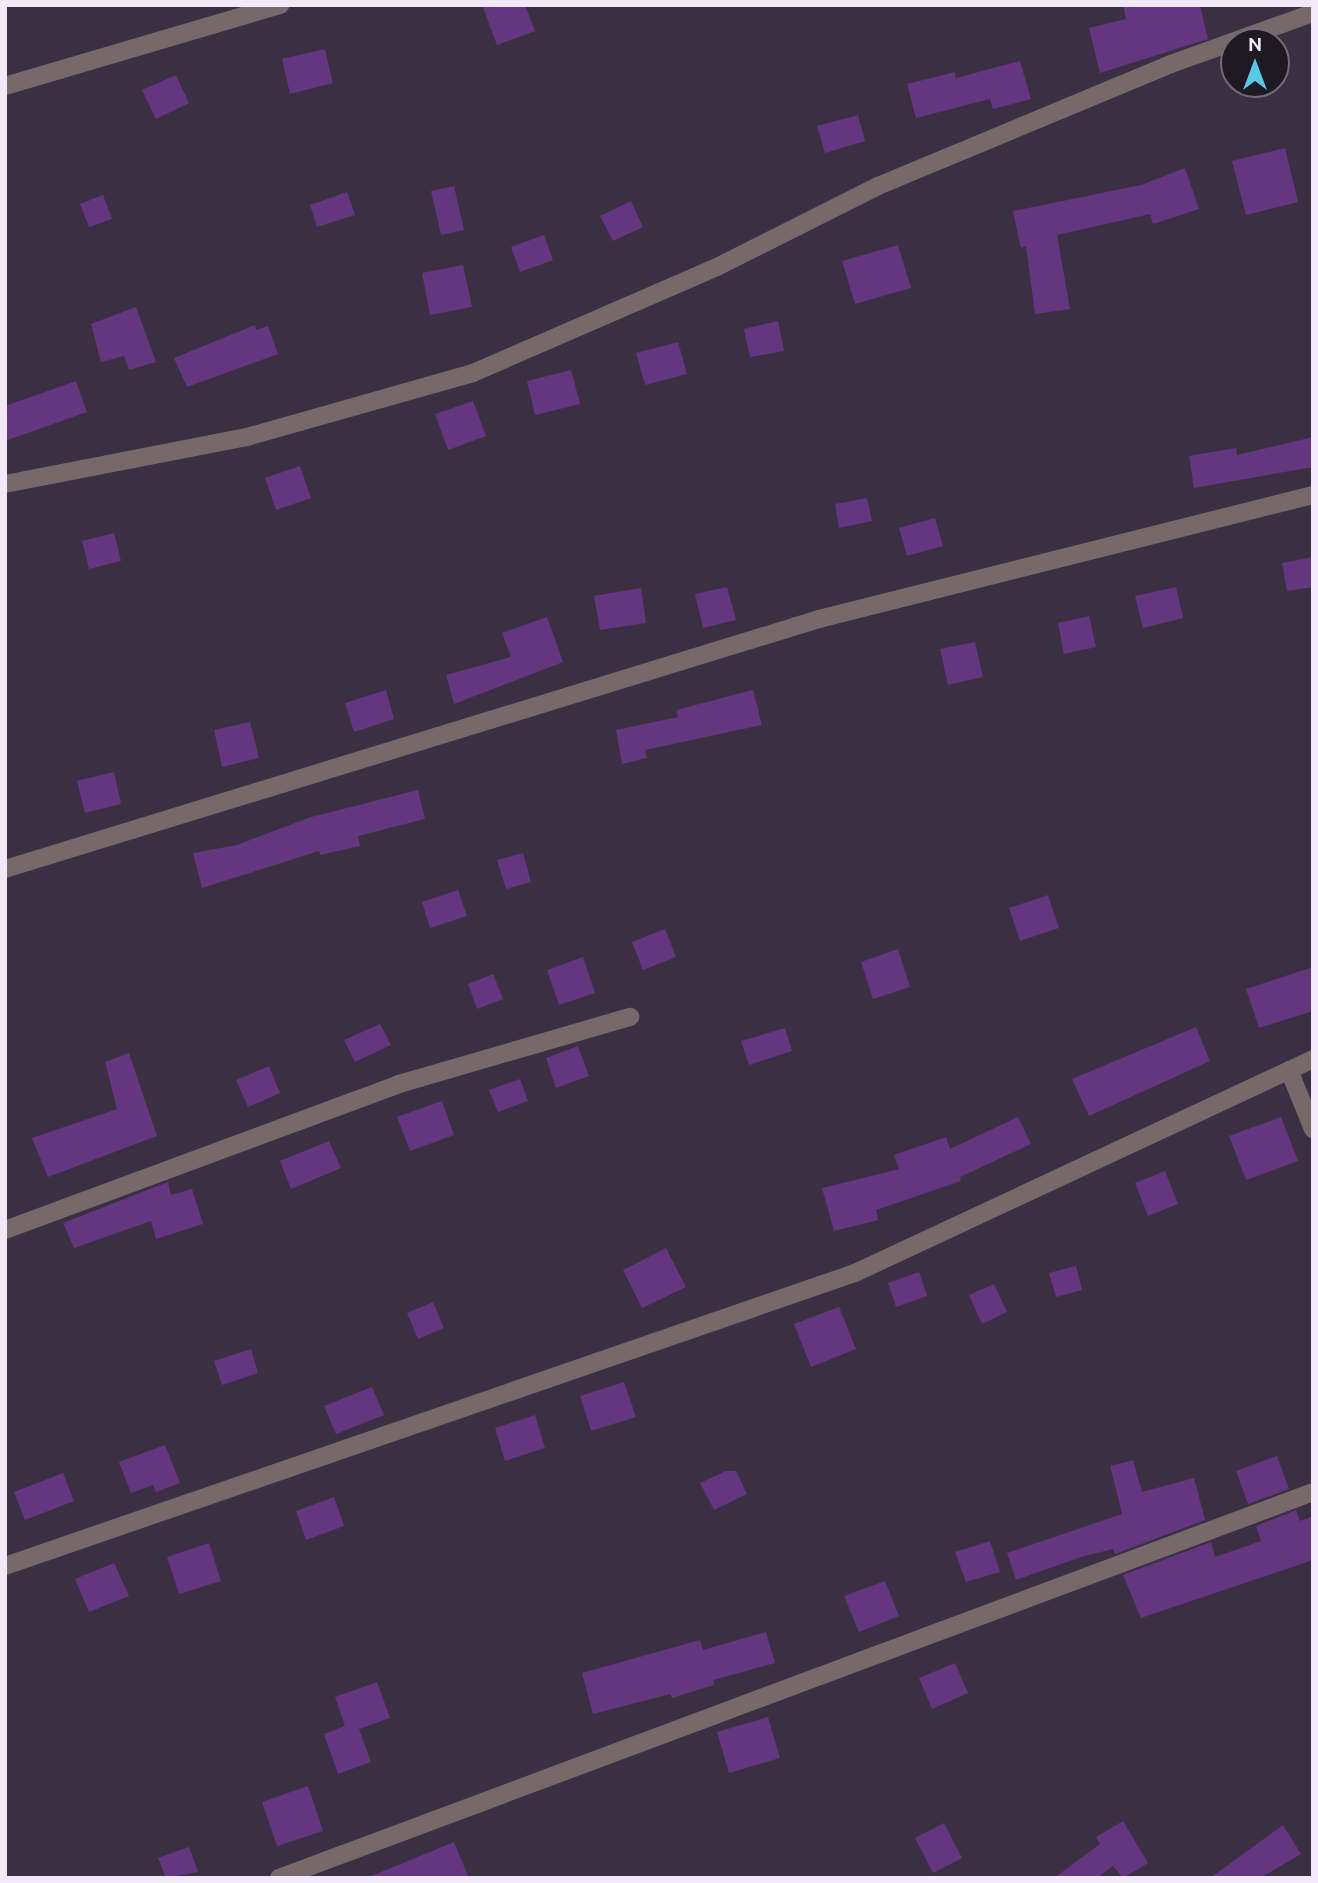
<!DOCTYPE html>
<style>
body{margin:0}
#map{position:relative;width:1318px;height:1883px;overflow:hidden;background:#3b2f44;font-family:Ubuntu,sans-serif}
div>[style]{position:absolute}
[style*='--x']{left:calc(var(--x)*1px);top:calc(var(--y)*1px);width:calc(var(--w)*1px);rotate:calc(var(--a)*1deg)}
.building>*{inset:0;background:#64367f}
.minor>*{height:18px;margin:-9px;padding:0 9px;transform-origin:9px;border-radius:9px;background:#77696a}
span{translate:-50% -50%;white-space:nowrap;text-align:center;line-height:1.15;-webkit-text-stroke:6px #1f1923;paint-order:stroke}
.frame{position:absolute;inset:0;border:7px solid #f1e9f7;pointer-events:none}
.north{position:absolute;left:1220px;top:28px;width:70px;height:70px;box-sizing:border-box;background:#1f1923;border:2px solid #736c78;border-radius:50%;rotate:0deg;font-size:19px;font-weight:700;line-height:28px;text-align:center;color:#f1e9f7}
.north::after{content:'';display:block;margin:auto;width:24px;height:32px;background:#59c8e5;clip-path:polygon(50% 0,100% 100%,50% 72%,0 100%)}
</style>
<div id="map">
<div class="building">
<i style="clip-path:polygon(482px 5px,525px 5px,535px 31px,497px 45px)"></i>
<i style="clip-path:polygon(1123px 5px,1200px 5px,1208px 39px,1100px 73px,1089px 28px,1126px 19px)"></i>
<i style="clip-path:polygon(325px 49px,333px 83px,290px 94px,282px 59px)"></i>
<i style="clip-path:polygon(1020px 61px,1031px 99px,993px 109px,990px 99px,916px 118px,907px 84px,955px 72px,956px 78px)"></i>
<i style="clip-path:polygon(176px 75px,189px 103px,156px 119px,142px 90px)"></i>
<i style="clip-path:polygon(858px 115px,865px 141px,825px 153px,817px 126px)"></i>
<i style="clip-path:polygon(1285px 148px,1298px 202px,1246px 215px,1232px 161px)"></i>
<i style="clip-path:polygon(1185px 168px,1199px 209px,1153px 224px,1150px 214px,1057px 235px,1070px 309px,1035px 314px,1026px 246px,1021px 248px,1013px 211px,1141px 185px)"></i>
<i style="clip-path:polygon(454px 186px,464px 230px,441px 235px,431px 191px)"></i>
<i style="clip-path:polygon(347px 192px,355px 215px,317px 227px,310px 205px)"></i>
<i style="clip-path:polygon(103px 195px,112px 219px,89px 227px,80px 204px)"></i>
<i style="clip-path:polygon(631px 201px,643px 227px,613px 241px,600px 216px)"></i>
<i style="clip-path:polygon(544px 235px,553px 260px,520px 272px,511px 247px)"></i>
<i style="clip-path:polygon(898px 245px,911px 288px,855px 304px,842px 261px)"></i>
<i style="clip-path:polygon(463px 265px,472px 307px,430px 315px,422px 273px)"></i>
<i style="clip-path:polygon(136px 307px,156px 362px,129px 370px,124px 356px,101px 362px,91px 324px)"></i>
<i style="clip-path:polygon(778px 321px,784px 351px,750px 357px,744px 329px)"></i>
<i style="clip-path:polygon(255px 325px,256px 330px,268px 326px,278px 354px,187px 387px,174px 358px)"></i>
<i style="clip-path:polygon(678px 342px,687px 374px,645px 385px,636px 353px)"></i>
<i style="clip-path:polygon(571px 370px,580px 404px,535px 415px,527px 381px)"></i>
<i style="clip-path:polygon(76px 381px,87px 412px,5px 441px,5px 406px)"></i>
<i style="clip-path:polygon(473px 401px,486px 436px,448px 450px,435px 414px)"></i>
<i style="clip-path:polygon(1313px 437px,1313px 467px,1194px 488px,1189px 456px,1236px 448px,1237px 455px)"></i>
<i style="clip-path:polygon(300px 466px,311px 498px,276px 510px,265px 478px)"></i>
<i style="clip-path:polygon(867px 498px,872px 521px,839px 528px,835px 504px)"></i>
<i style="clip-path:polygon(935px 518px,943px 546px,907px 556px,899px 528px)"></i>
<i style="clip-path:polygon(114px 533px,121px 561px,89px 569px,82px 541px)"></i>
<i style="clip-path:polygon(1313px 557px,1313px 587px,1287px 591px,1282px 563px)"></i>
<i style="clip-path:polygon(727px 587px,736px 620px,703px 628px,695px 594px)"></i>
<i style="clip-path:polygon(1176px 587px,1183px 618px,1143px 628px,1135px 596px)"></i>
<i style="clip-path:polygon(641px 588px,646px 623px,600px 630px,594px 596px)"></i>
<i style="clip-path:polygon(1089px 616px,1096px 647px,1064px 654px,1058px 623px)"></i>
<i style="clip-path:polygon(547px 617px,563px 662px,454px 704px,446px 675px,511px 657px,502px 633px)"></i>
<i style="clip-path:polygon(975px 642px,983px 677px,948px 685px,940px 649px)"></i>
<i style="clip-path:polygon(386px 690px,394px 719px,354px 732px,345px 703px)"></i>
<i style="clip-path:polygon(753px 690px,762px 725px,645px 750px,647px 758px,622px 764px,616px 730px,678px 717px,676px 710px)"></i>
<i style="clip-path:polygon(250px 722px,259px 758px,222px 767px,214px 730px)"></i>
<i style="clip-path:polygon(114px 772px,121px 804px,85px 813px,77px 781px)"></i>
<i style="clip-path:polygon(418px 790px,425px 819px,358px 836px,360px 846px,320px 855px,319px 851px,202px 888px,193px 853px,237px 845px,311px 817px)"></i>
<i style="clip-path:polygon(523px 853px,531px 882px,506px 889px,497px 860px)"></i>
<i style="clip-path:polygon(458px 890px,467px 916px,430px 928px,422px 902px)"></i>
<i style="clip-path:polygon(1048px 895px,1059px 928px,1020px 941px,1009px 908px)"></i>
<i style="clip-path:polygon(665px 929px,676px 957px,643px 970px,632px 942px)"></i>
<i style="clip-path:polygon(898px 949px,910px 987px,873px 999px,861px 962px)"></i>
<i style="clip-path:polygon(583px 957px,595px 993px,559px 1005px,547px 970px)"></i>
<i style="clip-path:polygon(1313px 967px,1313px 1011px,1259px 1028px,1246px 989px)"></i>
<i style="clip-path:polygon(493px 974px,503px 999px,477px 1009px,468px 984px)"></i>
<i style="clip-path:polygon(380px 1024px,391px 1045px,355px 1062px,344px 1040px)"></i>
<i style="clip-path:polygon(1196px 1027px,1210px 1061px,1089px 1116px,1072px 1079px)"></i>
<i style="clip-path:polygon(785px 1028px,792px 1051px,749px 1065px,741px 1041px)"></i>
<i style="clip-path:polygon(578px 1046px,589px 1076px,556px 1088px,546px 1058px)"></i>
<i style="clip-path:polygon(129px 1053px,157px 1136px,48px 1177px,32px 1138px,117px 1109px,105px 1062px)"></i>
<i style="clip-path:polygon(269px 1066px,280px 1093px,248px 1107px,236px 1080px)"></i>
<i style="clip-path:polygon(520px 1079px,528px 1101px,498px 1112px,489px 1090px)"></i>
<i style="clip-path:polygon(442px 1101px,454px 1135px,410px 1151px,397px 1117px)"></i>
<i style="clip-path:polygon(1018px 1117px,1031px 1144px,960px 1177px,961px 1181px,876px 1210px,878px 1220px,834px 1231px,822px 1188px,899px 1169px,894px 1155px,946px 1137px,950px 1149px)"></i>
<i style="clip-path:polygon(1281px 1117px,1298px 1161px,1246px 1180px,1229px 1136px)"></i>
<i style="clip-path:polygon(329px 1141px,341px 1168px,291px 1189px,280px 1161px)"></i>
<i style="clip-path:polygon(1165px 1171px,1178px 1204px,1148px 1216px,1135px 1183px)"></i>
<i style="clip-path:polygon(168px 1182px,171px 1195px,192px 1189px,203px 1224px,156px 1239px,151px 1221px,74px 1248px,63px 1223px)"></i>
<i style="clip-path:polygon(666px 1248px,686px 1287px,642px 1308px,623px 1270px)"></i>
<i style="clip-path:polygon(1076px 1266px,1082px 1290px,1056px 1297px,1049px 1273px)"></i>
<i style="clip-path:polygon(919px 1272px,927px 1296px,896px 1307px,888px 1283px)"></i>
<i style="clip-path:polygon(994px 1284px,1007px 1312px,982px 1324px,969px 1295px)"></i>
<i style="clip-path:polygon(433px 1302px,444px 1328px,418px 1339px,407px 1313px)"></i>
<i style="clip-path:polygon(839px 1307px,856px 1349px,811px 1367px,794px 1324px)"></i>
<i style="clip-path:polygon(251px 1349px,258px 1373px,222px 1385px,214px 1361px)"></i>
<i style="clip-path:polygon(624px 1382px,636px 1417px,591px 1431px,580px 1396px)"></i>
<i style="clip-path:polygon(372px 1387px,384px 1415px,336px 1434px,324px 1406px)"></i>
<i style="clip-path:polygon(535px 1415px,545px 1448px,505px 1461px,495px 1428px)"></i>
<i style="clip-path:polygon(165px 1445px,180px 1483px,156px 1492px,153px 1485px,131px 1493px,119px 1462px)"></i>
<i style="clip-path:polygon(1277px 1456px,1289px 1489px,1248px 1504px,1236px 1471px)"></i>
<i style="clip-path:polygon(1133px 1460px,1142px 1492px,1194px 1478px,1205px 1520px,1115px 1554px,1113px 1549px,1081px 1557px,1016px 1580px,1007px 1553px,1122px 1514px,1110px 1466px)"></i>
<i style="clip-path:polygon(726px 1471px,736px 1471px,747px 1494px,714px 1510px,700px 1483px)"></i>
<i style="clip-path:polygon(63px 1473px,74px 1501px,25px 1520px,14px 1492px)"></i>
<i style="clip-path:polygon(334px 1497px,344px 1526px,306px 1540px,296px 1511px)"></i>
<i style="clip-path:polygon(1296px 1510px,1300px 1521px,1313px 1516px,1313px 1560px,1141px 1618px,1123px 1575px,1211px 1542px,1215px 1557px,1261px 1541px,1256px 1526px)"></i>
<i style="clip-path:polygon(990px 1541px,1000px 1572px,966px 1582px,955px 1552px)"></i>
<i style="clip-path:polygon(209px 1543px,221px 1581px,179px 1594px,167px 1557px)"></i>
<i style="clip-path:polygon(114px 1563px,129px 1596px,89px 1612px,75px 1579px)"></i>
<i style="clip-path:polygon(885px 1581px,899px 1616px,859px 1632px,844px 1596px)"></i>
<i style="clip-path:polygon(766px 1632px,775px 1663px,713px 1680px,714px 1685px,672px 1698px,670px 1694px,593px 1714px,582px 1673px,700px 1640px,703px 1650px)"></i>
<i style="clip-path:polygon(955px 1663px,968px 1693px,932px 1709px,919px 1678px)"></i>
<i style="clip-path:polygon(377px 1682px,390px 1718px,359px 1729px,371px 1762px,338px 1774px,324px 1734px,345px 1726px,335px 1697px)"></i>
<i style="clip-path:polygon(768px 1717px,780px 1758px,729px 1773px,717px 1732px)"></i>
<i style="clip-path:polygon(308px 1786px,323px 1831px,277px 1846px,262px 1802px)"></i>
<i style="clip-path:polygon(1123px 1821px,1148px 1863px,1123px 1878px,1113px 1866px,1097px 1878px,1054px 1878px,1100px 1844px,1096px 1837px)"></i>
<i style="clip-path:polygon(944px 1823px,962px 1858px,933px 1873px,915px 1838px)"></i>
<i style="clip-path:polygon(1283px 1825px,1301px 1854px,1260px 1878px,1210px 1878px)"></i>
<i style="clip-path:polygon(454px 1842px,469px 1878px,369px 1878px,369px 1877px)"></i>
<i style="clip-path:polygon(189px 1847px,198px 1872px,166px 1878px,158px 1858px)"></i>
</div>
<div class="minor">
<i style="--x:5;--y:86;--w:287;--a:-16.4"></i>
<i style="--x:5;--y:484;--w:247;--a:-11"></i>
<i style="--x:247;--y:437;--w:235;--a:-15.8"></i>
<i style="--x:473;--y:373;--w:266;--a:-23.5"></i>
<i style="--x:717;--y:267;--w:180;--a:-26.7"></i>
<i style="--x:878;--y:186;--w:317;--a:-22.6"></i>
<i style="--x:1171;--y:64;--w:151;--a:-19.8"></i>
<i style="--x:5;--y:869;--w:852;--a:-17.07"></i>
<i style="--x:819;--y:619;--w:509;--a:-14.09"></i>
<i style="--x:1289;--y:1070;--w:64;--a:67.9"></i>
<i style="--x:5;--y:1230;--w:420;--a:-20.3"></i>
<i style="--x:399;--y:1084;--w:241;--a:-16.2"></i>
<i style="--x:5;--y:1566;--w:899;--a:-19.02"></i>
<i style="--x:855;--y:1273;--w:506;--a:-25.04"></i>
<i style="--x:279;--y:1878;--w:1104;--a:-20.47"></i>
</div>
<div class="frame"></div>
<div class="north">N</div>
</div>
